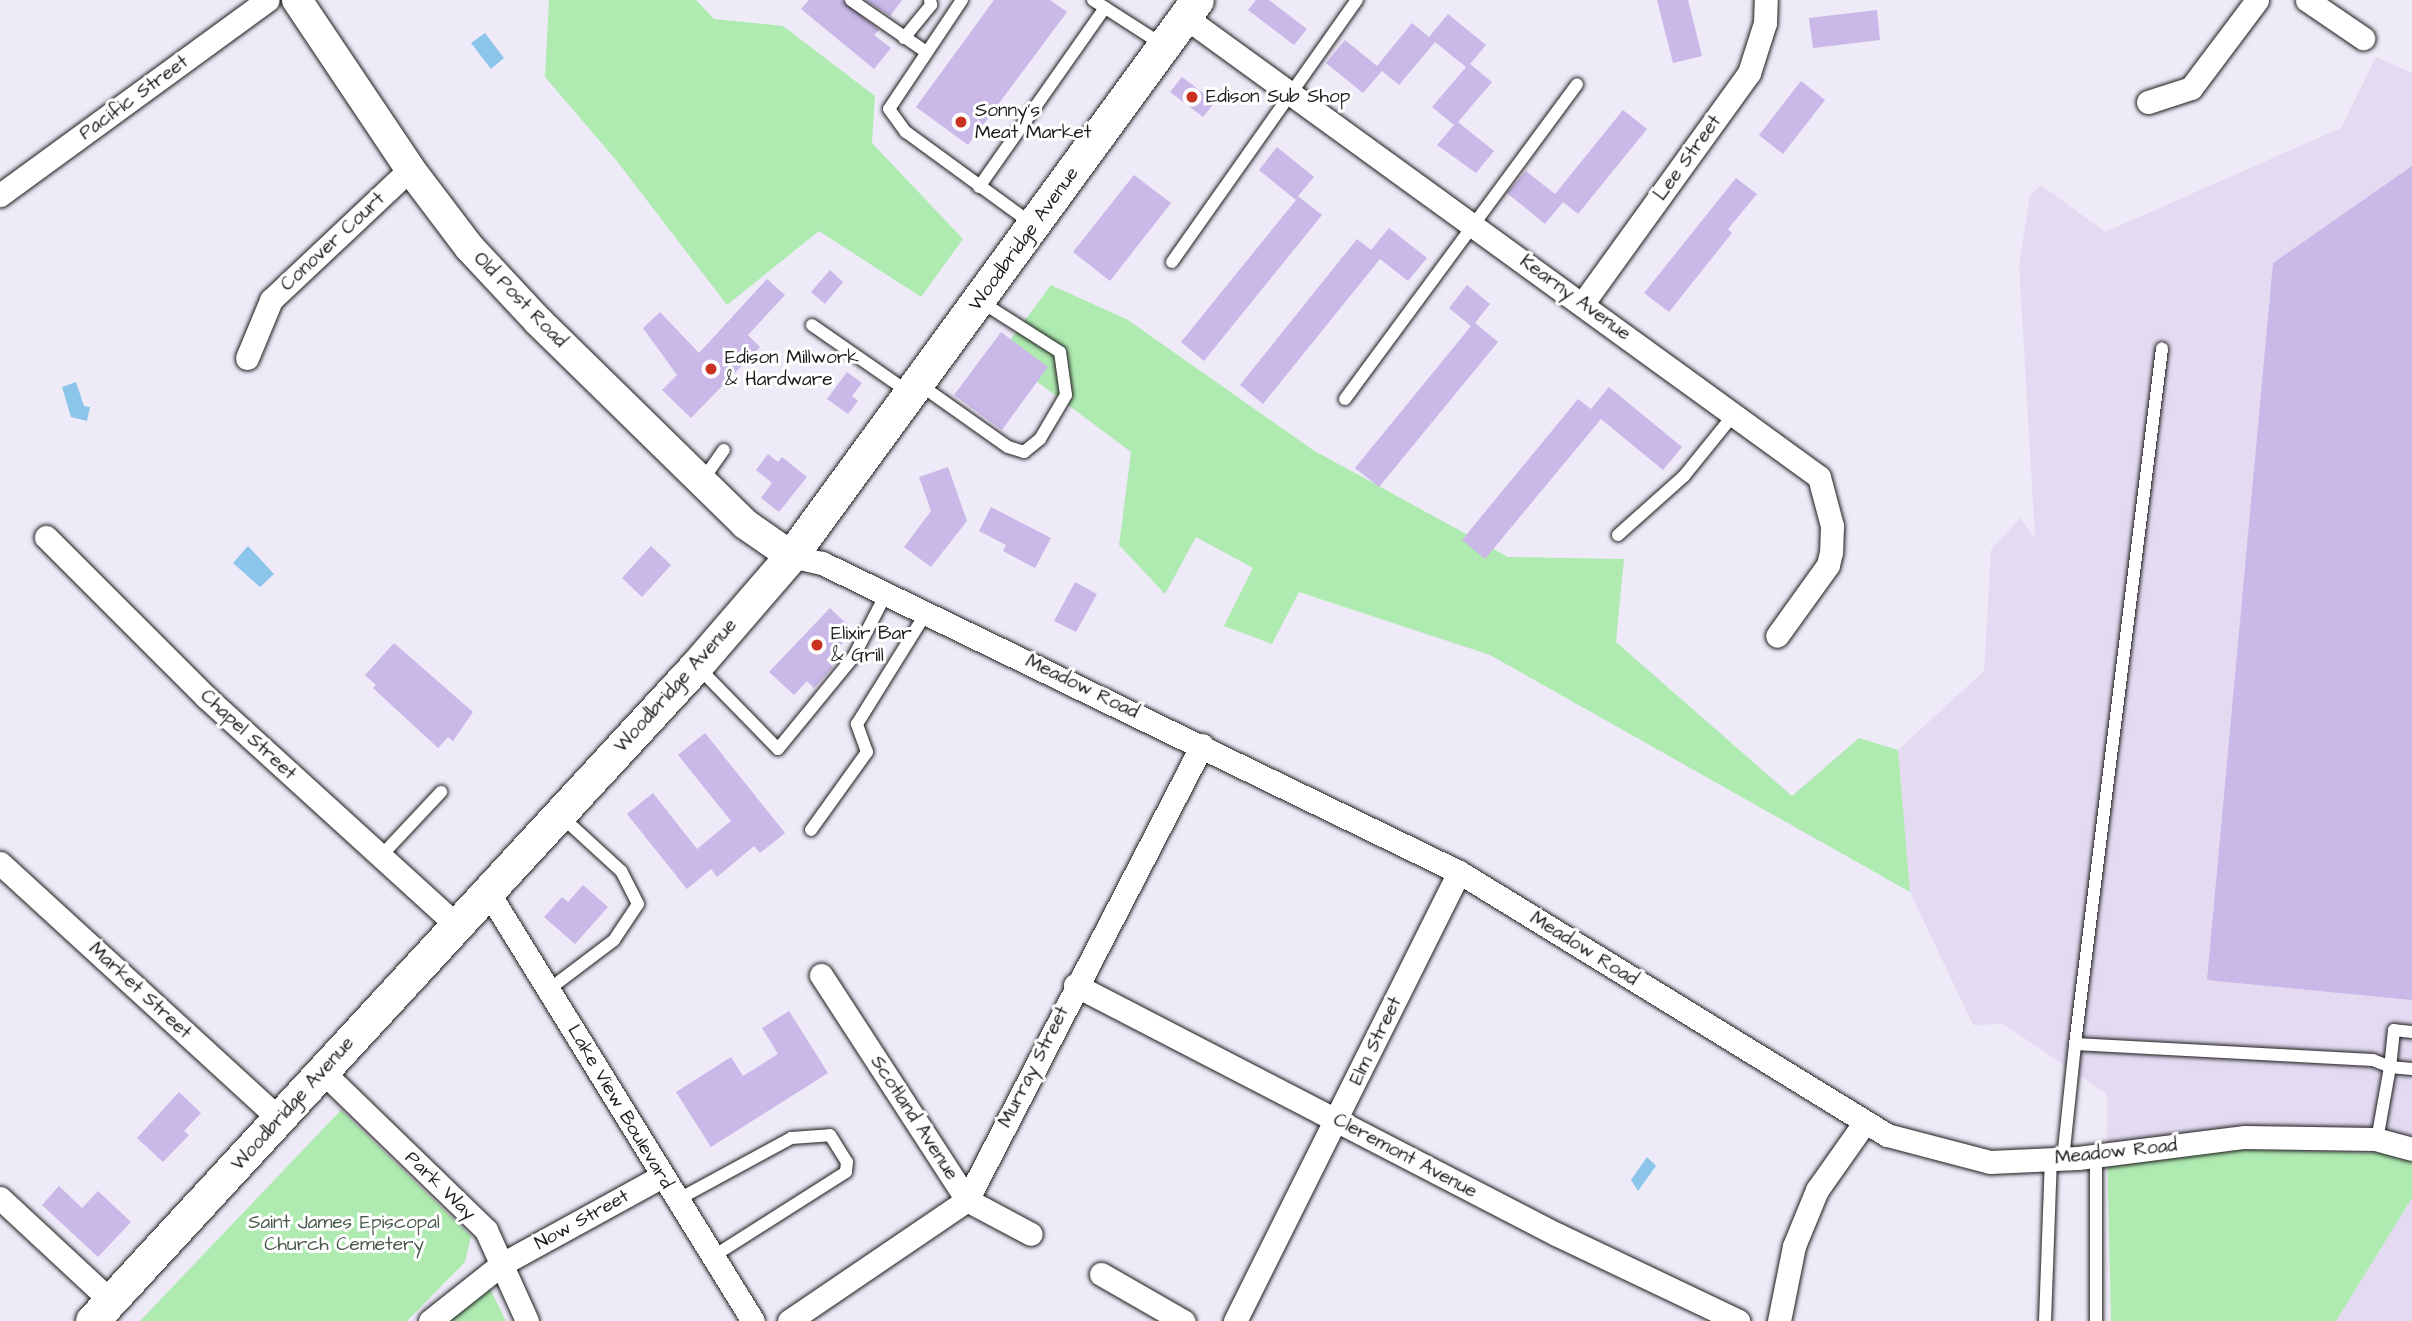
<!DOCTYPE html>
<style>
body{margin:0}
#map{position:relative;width:2412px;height:1321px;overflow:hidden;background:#efeaf8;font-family:"Architects Daughter",sans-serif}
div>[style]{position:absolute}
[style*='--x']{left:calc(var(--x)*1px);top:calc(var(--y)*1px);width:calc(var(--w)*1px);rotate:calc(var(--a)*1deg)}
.built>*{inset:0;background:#e4dbf3}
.green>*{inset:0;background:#afebb1}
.water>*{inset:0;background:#8bc5ea}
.building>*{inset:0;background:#c9b8e8}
.roads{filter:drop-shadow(0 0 2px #1c1c1c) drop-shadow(0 0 2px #1c1c1c)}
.service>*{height:12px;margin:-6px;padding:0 6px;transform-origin:6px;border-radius:6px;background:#fff}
.minor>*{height:23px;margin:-11.5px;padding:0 11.5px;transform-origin:11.5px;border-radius:11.5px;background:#fff}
.tertiary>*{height:30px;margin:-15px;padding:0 15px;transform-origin:15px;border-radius:15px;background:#fff}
.secondary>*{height:33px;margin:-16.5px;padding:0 16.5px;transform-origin:16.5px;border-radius:16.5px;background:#fff}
.dots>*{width:19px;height:19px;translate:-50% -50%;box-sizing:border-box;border:4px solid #fff;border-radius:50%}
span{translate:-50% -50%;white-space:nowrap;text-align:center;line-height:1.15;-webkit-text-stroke:6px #fff;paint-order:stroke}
.poi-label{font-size:19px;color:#1c1c1c}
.left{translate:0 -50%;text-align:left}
.street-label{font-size:19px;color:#1c1c1c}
.park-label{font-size:19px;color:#485a49}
</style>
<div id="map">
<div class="built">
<i style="clip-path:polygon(2376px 57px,2412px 73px,2412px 1154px,2107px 1146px,2107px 1094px,2003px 1024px,1973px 1025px,1910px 892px,1898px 750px,1984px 671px,1991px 550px,2020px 518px,2035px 538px,2019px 264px,2030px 195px,2041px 185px,2105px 232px,2341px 128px)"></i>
<i style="clip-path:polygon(2412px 1198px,2412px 1321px,2336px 1321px)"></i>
</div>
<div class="green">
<i style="clip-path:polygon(549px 0,696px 0,714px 19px,783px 26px,875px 96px,872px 143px,963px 239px,921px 297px,819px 231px,727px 305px,616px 160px,545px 77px)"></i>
<i style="clip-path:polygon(1051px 285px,1128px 320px,1313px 450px,1508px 557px,1624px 559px,1616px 642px,1792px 796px,1859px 738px,1898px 750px,1910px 892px,1490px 655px,1299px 592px,1272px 644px,1224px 626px,1253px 568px,1196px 537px,1165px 594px,1119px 545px,1131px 452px,1000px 354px)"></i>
<i style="clip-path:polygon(341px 1110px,471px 1236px,465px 1262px,407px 1321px,140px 1321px)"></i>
<i style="clip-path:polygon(2107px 1146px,2412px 1154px,2412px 1198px,2336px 1321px,2111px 1321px)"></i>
<i style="clip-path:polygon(489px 1287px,506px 1321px,441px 1321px)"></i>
</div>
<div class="water">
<i style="clip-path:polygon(485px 33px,504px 58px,491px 69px,471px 43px)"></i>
<i style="clip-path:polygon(76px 382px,84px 406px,90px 407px,87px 421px,71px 417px,62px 387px)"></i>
<i style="clip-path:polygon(248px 546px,274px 574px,260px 587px,233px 563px)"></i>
<i style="clip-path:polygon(1647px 1157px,1656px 1166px,1638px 1191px,1631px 1180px)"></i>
</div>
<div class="building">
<i style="clip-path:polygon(809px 0,842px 0,879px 30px,874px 35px,891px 48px,874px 69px,801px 9px)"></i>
<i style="clip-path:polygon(866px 0,902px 0,890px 16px)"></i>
<i style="clip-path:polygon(994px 0,1050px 0,1067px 12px,968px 145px,916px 107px)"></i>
<i style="clip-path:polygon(1256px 0,1269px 0,1307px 29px,1294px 45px,1248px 10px)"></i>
<i style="clip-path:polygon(1657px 0,1688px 0,1702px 56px,1673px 63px)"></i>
<i style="clip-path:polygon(1877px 10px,1880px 40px,1813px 48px,1809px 18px)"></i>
<i style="clip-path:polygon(1448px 14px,1486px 45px,1470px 64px,1492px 82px,1458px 122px,1494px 151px,1476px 173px,1437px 145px,1454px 125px,1432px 107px,1466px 67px,1435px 42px,1399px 85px,1382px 71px,1363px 93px,1326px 63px,1345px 40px,1377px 66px,1412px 23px,1429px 37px)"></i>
<i style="clip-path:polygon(1182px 77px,1215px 102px,1203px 117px,1170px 92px)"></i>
<i style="clip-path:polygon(1801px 81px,1825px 100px,1783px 154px,1759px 135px)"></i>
<i style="clip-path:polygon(1623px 110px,1647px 129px,1578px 214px,1563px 202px,1545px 224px,1507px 193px,1526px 171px,1555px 194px)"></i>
<i style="clip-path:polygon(1277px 147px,1314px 177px,1298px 196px,1322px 215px,1204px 361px,1181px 342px,1296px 200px,1259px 170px)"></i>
<i style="clip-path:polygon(2412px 166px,2412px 1000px,2207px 980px,2273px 263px)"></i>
<i style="clip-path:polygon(1134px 175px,1171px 203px,1110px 281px,1073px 252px)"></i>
<i style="clip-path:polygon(1736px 178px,1757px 194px,1728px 229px,1732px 233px,1669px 312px,1644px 293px)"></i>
<i style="clip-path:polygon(1389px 228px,1427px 258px,1408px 281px,1380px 259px,1263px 404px,1240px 385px,1357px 239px,1371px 250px)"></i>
<i style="clip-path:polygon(830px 270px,843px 282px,825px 304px,811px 292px)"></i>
<i style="clip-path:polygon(767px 279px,785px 295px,748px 335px,760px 347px,691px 418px,662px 390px,677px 375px,643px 328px,660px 312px,699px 353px)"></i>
<i style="clip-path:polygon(1467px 285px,1490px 304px,1475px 323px,1498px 342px,1379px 487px,1355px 468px,1471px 326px,1449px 308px)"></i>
<i style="clip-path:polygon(1001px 332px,1048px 367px,1002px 430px,954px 395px)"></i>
<i style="clip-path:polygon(847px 372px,862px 383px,852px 396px,858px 401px,848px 414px,827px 399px)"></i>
<i style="clip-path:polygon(1609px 387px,1682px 447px,1663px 470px,1601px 419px,1485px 559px,1462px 540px,1578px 399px,1591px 409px)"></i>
<i style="clip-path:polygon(768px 454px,778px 462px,782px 457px,807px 477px,779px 512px,761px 498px,772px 483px,756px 470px)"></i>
<i style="clip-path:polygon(948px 467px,967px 521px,931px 567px,904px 547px,931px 511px,919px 477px)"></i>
<i style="clip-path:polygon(991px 507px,1051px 538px,1035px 568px,1003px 551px,1006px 545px,979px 531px)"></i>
<i style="clip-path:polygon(651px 546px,671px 565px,642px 597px,622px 578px)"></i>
<i style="clip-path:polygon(1075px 582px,1097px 594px,1076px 632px,1054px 621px)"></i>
<i style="clip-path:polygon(830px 608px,854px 631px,826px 660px,833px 667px,814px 688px,807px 681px,794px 695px,769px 672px)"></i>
<i style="clip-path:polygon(394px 643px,473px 712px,453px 741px,448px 737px,438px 748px,373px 688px,376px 685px,365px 675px)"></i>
<i style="clip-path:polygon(705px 733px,785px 833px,760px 853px,754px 846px,717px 877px,711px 869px,687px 889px,627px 814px,653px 793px,697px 849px,731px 821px,678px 755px)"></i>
<i style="clip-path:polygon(583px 885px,608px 907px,575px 944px,544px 917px,562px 897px,568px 902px)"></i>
<i style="clip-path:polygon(789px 1011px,828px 1073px,711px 1147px,676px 1092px,731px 1057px,743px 1076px,778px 1054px,762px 1028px)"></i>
<i style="clip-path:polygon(179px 1092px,201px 1113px,184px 1131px,189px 1135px,163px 1162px,137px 1138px)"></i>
<i style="clip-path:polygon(59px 1186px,82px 1208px,98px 1191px,131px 1222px,98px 1257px,42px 1205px)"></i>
</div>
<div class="roads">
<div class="service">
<i style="--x:851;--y:0;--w:91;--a:34.7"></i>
<i style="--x:962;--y:0;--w:131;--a:123.8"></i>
<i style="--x:889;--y:109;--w:29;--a:54"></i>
<i style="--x:906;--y:132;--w:155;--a:36.1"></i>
<i style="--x:1093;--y:0;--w:83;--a:32.7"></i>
<i style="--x:904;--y:38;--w:43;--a:-50.7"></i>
<i style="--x:931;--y:5;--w:5;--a:-101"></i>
<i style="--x:979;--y:187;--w:219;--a:-54.9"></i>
<i style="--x:1172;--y:262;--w:321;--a:-54.8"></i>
<i style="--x:812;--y:325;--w:119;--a:34.8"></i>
<i style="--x:919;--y:384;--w:109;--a:35.3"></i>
<i style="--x:1008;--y:447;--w:17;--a:17"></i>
<i style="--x:1024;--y:452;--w:21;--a:-39"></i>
<i style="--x:1040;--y:439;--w:51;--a:-59.4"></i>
<i style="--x:1066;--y:395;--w:43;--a:-97.9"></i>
<i style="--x:1060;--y:352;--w:95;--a:-147.5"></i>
<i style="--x:1345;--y:399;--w:391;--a:-53.6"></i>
<i style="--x:702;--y:481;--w:38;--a:-55"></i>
<i style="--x:1618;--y:535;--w:89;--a:-41.8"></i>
<i style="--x:1684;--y:476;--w:81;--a:-51"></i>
<i style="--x:697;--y:666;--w:116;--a:45.7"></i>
<i style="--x:778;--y:749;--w:120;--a:-50.7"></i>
<i style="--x:854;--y:656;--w:70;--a:-62.7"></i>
<i style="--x:811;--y:830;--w:96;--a:-54.3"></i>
<i style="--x:867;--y:752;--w:30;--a:-110"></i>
<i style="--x:857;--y:724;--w:131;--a:-58.1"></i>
<i style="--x:381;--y:856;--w:88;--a:-46.8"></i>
<i style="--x:548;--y:990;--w:83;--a:-37.1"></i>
<i style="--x:614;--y:940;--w:43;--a:-56.3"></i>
<i style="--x:638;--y:904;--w:37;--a:-117"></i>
<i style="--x:621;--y:871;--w:81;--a:-137.5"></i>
<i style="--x:2412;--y:1032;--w:18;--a:-174"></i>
<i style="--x:2394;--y:1030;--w:37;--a:96"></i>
<i style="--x:2390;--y:1067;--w:22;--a:5"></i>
<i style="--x:2075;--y:1044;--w:701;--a:-82.87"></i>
<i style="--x:2096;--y:1156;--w:165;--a:90"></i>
<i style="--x:2063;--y:1159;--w:116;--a:-84"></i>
<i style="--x:2075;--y:1044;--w:298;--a:3.1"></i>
<i style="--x:2373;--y:1060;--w:18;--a:22"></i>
<i style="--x:2390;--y:1067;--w:74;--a:100.1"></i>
<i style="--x:677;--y:1200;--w:130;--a:-28.5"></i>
<i style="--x:791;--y:1138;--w:39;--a:-4"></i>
<i style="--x:830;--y:1135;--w:32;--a:58"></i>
<i style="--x:847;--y:1162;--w:10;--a:96"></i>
<i style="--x:846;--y:1172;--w:159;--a:147.6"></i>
<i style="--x:2045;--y:1321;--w:162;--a:-87.9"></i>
</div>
<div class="minor">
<i style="--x:2307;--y:0;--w:68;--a:34.2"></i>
<i style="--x:1185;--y:17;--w:783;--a:35.96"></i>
<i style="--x:1819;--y:477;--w:51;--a:75.1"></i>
<i style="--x:1832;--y:526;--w:26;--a:92"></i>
<i style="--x:1831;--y:552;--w:13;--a:103"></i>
<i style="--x:1828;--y:565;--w:87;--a:125.7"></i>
<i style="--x:2148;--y:102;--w:45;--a:-18"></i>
<i style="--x:2191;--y:88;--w:110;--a:-53.1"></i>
<i style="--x:0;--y:195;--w:331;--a:-36.1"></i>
<i style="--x:1583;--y:303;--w:284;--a:-54.2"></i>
<i style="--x:1749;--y:73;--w:52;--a:-72.3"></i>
<i style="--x:1765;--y:23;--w:23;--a:-88"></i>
<i style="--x:247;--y:358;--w:63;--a:-67.5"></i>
<i style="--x:271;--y:300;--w:191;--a:-43.3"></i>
<i style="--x:46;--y:537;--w:226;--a:45"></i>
<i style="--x:206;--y:697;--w:339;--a:42.3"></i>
<i style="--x:791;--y:556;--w:32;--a:13"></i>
<i style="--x:822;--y:563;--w:708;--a:25.88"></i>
<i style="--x:1459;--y:872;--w:502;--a:31.57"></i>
<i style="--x:1887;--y:1135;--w:106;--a:14.7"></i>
<i style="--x:1990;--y:1162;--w:88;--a:-2.6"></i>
<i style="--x:2078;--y:1158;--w:168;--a:-7.2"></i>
<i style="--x:2245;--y:1137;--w:130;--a:0.9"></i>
<i style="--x:2375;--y:1139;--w:38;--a:15"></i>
<i style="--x:0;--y:863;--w:380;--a:42.5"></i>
<i style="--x:488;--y:892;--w:504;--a:58.3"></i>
<i style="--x:821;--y:975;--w:268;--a:57"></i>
<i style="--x:967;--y:1200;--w:72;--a:28"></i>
<i style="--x:1075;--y:985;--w:542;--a:27.37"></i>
<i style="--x:1556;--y:1234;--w:202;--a:25.5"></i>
<i style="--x:323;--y:1072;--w:227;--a:44.1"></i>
<i style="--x:486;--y:1230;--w:100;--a:65.7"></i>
<i style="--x:0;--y:1198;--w:151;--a:42.9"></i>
<i style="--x:1101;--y:1274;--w:95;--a:29.8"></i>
<i style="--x:430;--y:1321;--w:92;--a:-38.4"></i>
<i style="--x:502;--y:1264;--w:183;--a:-28.8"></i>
<i style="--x:789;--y:1321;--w:215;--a:-34.2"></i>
<i style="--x:967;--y:1200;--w:512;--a:-62.68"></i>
<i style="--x:1235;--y:1321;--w:502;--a:-63.49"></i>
<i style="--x:1779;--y:1321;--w:76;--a:-78.7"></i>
<i style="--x:1794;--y:1246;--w:61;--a:-67.7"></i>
<i style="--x:1817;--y:1190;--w:83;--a:-54.8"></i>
</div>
<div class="tertiary">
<i style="--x:297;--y:0;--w:203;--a:56.2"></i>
<i style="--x:410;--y:169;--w:98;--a:52.9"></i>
<i style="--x:469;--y:247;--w:101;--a:47"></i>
<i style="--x:538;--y:321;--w:290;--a:44.4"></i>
<i style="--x:745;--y:524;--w:56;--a:34.8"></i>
</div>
<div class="secondary">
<i style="--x:92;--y:1321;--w:891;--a:-47.32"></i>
<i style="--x:696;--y:666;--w:145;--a:-49.2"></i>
<i style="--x:791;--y:556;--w:688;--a:-53.86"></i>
</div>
</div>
<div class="dots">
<i style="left:1192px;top:97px;background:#c8321e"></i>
<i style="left:961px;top:122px;background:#c8321e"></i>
<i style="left:711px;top:369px;background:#c8321e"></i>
<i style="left:817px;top:645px;background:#c8321e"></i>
</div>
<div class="poi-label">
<span class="left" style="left:1206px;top:97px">Edison Sub Shop</span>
<span class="left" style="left:975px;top:122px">Sonny's<br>Meat Market</span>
<span class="left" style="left:725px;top:369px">Edison Millwork<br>&amp; Hardware</span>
<span class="left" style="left:831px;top:645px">Elixir Bar<br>&amp; Grill</span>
</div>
<div class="street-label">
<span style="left:134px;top:98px;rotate:-36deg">Pacific Street</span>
<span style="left:1688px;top:158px;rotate:-54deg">Lee Street</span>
<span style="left:1024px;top:239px;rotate:-54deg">Woodbridge Avenue</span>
<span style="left:333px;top:242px;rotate:-43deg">Conover Court</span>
<span style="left:1575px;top:298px;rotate:36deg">Kearny Avenue</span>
<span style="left:520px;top:300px;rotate:46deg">Old Post Road</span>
<span style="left:676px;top:686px;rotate:-48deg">Woodbridge Avenue</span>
<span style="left:1082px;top:687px;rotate:26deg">Meadow Road</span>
<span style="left:248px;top:735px;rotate:43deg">Chapel Street</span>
<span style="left:1584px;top:949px;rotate:32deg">Meadow Road</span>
<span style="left:140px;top:991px;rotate:43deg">Market Street</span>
<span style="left:1376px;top:1041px;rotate:-64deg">Elm Street</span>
<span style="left:1034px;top:1067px;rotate:-63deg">Murray Street</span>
<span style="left:293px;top:1104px;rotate:-48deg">Woodbridge Avenue</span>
<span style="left:620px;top:1107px;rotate:59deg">Lake View Boulevard</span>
<span style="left:914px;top:1118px;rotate:57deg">Scotland Avenue</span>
<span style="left:2116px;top:1152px;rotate:-6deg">Meadow Road</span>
<span style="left:1405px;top:1156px;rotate:28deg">Cleremont Avenue</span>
<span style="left:440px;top:1186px;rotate:44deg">Park Way</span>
<span style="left:582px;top:1220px;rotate:-29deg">Now Street</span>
</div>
<div class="park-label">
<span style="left:344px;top:1234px">Saint James Episcopal<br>Church Cemetery</span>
</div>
</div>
